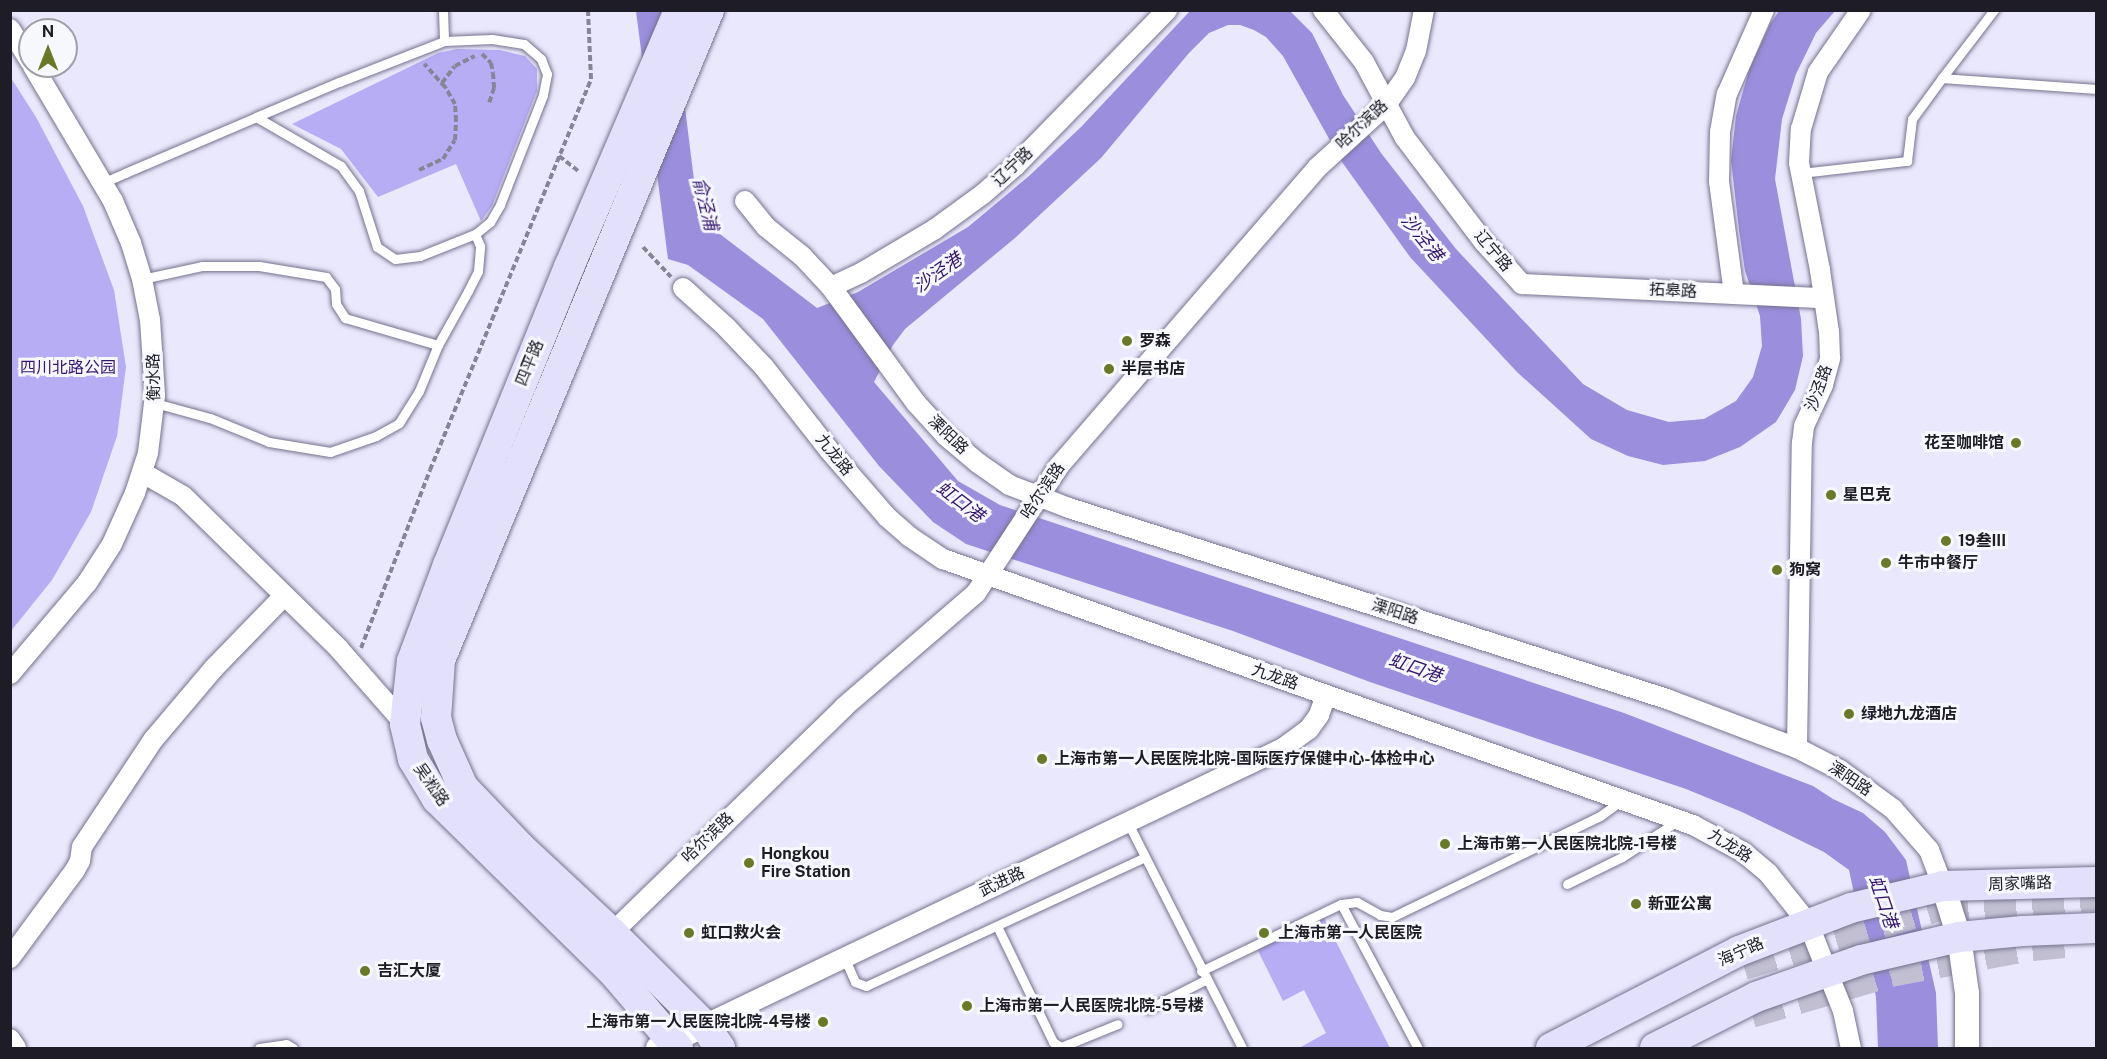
<!DOCTYPE html>
<meta charset="utf-8">
<style>
body{margin:0}
#map{position:relative;width:2107px;height:1059px;overflow:hidden;background:#eae8fc;font-family:"Public Sans","Noto Sans SC",sans-serif}
div>[style]{position:absolute}
[style*='--x']{left:calc(var(--x)*1px);top:calc(var(--y)*1px);width:calc(var(--w)*1px);rotate:calc(var(--a)*1deg)}
.green>*{inset:0;background:#b7adf5}
.water>*{inset:0;background:#9a8edd}
.trunk-tunnel>*{height:32px;margin-top:-16px;transform-origin:0;background:repeating-linear-gradient(90deg,#c1bfd1 0 32px,transparent 0 48px)}
.path>*{height:4px;margin-top:-2px;transform-origin:0;background:repeating-linear-gradient(90deg,#878595 0 6px,transparent 0 9px)}
.roads{filter:drop-shadow(0 0 2px #75728e) drop-shadow(0 0 2px #75728e)}
.service>*{height:9px;margin:-4.5px;padding:0 4.5px;transform-origin:4.5px;border-radius:4.5px;background:#fff}
.minor>*{height:20px;margin:-10px;padding:0 10px;transform-origin:10px;border-radius:10px;background:#fff}
.tertiary>*{height:24px;margin:-12px;padding:0 12px;transform-origin:12px;border-radius:12px;background:#fff}
.primary>*{height:30px;margin:-15px;padding:0 15px;transform-origin:15px;border-radius:15px;background:#e3e0fb}
.dots>*{width:16px;height:16px;translate:-50% -50%;box-sizing:border-box;border:3px solid #f7f7fe;border-radius:50%}
span{translate:-50% -50%;white-space:nowrap;text-align:center;line-height:1.15;-webkit-text-stroke:6px #f7f7fe;paint-order:stroke}
.street-label{font-size:16px;color:#1d1c27}
.poi-label{font-size:16px;color:#1d1c27;font-weight:700}
.left{translate:0 -50%;text-align:left}
.right{translate:-100% -50%;text-align:right}
.park-label{font-size:16px;color:#341672}
.water-label{font-size:18px;color:#331570;font-style:italic}
.frame{position:absolute;inset:0;border:12px solid #1d1c27;pointer-events:none}
.north{position:absolute;left:18px;top:18px;width:60px;height:60px;box-sizing:border-box;background:#f7f7fe;border:2px solid #a09fa8;border-radius:50%;rotate:0deg;font-size:16px;font-weight:700;line-height:24px;text-align:center;color:#1d1c27}
.north::after{content:'';display:block;margin:auto;width:21px;height:27px;background:#687928;clip-path:polygon(50% 0,100% 100%,50% 72%,0 100%)}
</style>
<div id="map">
<div class="green">
<i style="clip-path:polygon(457px 49px,500px 50px,525px 56px,537px 69px,537px 91px,492px 206px,481px 221px,456px 164px,378px 197px,341px 149px,292px 124px,438px 53px)"></i>
<i style="clip-path:polygon(11px 78px,36px 117px,83px 206px,114px 290px,126px 367px,117px 436px,91px 512px,52px 580px,11px 631px)"></i>
<i style="clip-path:polygon(1323px 916px,1390px 1048px,1299px 1048px,1326px 1033px,1304px 990px,1283px 1001px,1257px 949px)"></i>
</div>
<div class="water">
<i style="clip-path:polygon(636px 11px,673px 11px,694px 180px,698px 203px,708px 225px,817px 308px,858px 292px,968px 227px,1029px 176px,1081px 127px,1190px 11px,1290px 11px,1312px 33px,1343px 95px,1381px 153px,1456px 249px,1583px 384px,1627px 410px,1669px 422px,1704px 419px,1736px 401px,1753px 377px,1762px 346px,1760px 316px,1745px 271px,1739px 230px,1731px 160px,1736px 116px,1749px 70px,1770px 24px,1779px 11px,1835px 11px,1816px 33px,1796px 74px,1782px 119px,1775px 179px,1801px 319px,1803px 356px,1795px 390px,1776px 422px,1740px 447px,1705px 461px,1663px 465px,1628px 456px,1591px 439px,1517px 372px,1410px 257px,1342px 162px,1283px 56px,1266px 37px,1254px 30px,1240px 25px,1228px 25px,1209px 33px,1189px 53px,1101px 158px,1015px 238px,905px 329px,893px 345px,874px 382px,958px 481px,1000px 505px,1624px 713px,1813px 786px,1833px 799px,1863px 813px,1885px 832px,1906px 860px,1936px 993px,1938px 1048px,1878px 1048px,1876px 997px,1849px 870px,1824px 852px,1742px 812px,1686px 789px,1370px 682px,1233px 631px,966px 544px,933px 522px,879px 466px,763px 319px,688px 265px,668px 259px)"></i>
</div>
<div class="trunk-tunnel">
<i style="--x:1743;--y:964;--w:202;--a:-16.7"></i>
<i style="--x:1936;--y:906;--w:160;--a:-3.9"></i>
<i style="--x:1751;--y:1012;--w:145;--a:-16.4"></i>
<i style="--x:1890;--y:971;--w:144;--a:-10.4"></i>
<i style="--x:2032;--y:945;--w:36;--a:-5"></i>
</div>
<div class="path">
<i style="--x:482;--y:54;--w:13;--a:45"></i>
<i style="--x:491;--y:63;--w:10;--a:79"></i>
<i style="--x:493;--y:73;--w:15;--a:86"></i>
<i style="--x:494;--y:88;--w:16;--a:108"></i>
<i style="--x:442;--y:83;--w:21;--a:-53"></i>
<i style="--x:455;--y:66;--w:22;--a:-27"></i>
<i style="--x:559;--y:156;--w:24;--a:38"></i>
<i style="--x:419;--y:170;--w:26;--a:-25"></i>
<i style="--x:443;--y:159;--w:22;--a:-58"></i>
<i style="--x:455;--y:140;--w:19;--a:-87"></i>
<i style="--x:456;--y:121;--w:17;--a:-93"></i>
<i style="--x:455;--y:104;--w:20;--a:-120"></i>
<i style="--x:445;--y:87;--w:31;--a:-132"></i>
<i style="--x:643;--y:247;--w:41;--a:47"></i>
<i style="--x:361;--y:648;--w:191;--a:-68.8"></i>
<i style="--x:430;--y:470;--w:423;--a:-67.6"></i>
<i style="--x:591;--y:79;--w:69;--a:-92.5"></i>
</div>
<div class="roads">
<div class="service">
<i style="--x:443;--y:10;--w:31;--a:88"></i>
<i style="--x:1942;--y:78;--w:86;--a:-52.6"></i>
<i style="--x:1801;--y:173;--w:107;--a:-6.5"></i>
<i style="--x:1907;--y:161;--w:42;--a:-83.2"></i>
<i style="--x:1912;--y:119;--w:51;--a:-53.8"></i>
<i style="--x:1942;--y:78;--w:154;--a:4.1"></i>
<i style="--x:102;--y:183;--w:25;--a:-23"></i>
<i style="--x:125;--y:173;--w:142;--a:-23.1"></i>
<i style="--x:256;--y:117;--w:90;--a:-22.9"></i>
<i style="--x:339;--y:82;--w:113;--a:-21.3"></i>
<i style="--x:444;--y:41;--w:48;--a:-2.4"></i>
<i style="--x:492;--y:39;--w:32;--a:9"></i>
<i style="--x:524;--y:44;--w:23;--a:41"></i>
<i style="--x:541;--y:59;--w:16;--a:68"></i>
<i style="--x:547;--y:74;--w:21;--a:101"></i>
<i style="--x:543;--y:95;--w:118;--a:111.4"></i>
<i style="--x:500;--y:205;--w:20;--a:120"></i>
<i style="--x:490;--y:222;--w:19;--a:141"></i>
<i style="--x:475;--y:234;--w:59;--a:158.2"></i>
<i style="--x:420;--y:256;--w:25;--a:173"></i>
<i style="--x:395;--y:259;--w:22;--a:-146"></i>
<i style="--x:377;--y:247;--w:59;--a:-107.8"></i>
<i style="--x:359;--y:191;--w:31;--a:-126"></i>
<i style="--x:341;--y:166;--w:98;--a:-150"></i>
<i style="--x:142;--y:279;--w:61;--a:-12.2"></i>
<i style="--x:202;--y:266;--w:57;--a:0"></i>
<i style="--x:259;--y:266;--w:68;--a:9.3"></i>
<i style="--x:326;--y:277;--w:15;--a:53"></i>
<i style="--x:335;--y:289;--w:15;--a:86"></i>
<i style="--x:336;--y:304;--w:17;--a:57"></i>
<i style="--x:345;--y:318;--w:97;--a:16.2"></i>
<i style="--x:155;--y:403;--w:57;--a:15.3"></i>
<i style="--x:210;--y:418;--w:64;--a:22.1"></i>
<i style="--x:269;--y:442;--w:62;--a:9.3"></i>
<i style="--x:330;--y:452;--w:49;--a:-19.2"></i>
<i style="--x:376;--y:436;--w:26;--a:-29"></i>
<i style="--x:399;--y:423;--w:38;--a:-58"></i>
<i style="--x:419;--y:391;--w:50;--a:-67.6"></i>
<i style="--x:438;--y:345;--w:62;--a:-60.9"></i>
<i style="--x:468;--y:291;--w:22;--a:-63"></i>
<i style="--x:478;--y:271;--w:25;--a:-85"></i>
<i style="--x:480;--y:246;--w:13;--a:-113"></i>
<i style="--x:1128;--y:823;--w:252;--a:63.1"></i>
<i style="--x:1567;--y:884;--w:61;--a:-26.1"></i>
<i style="--x:1622;--y:857;--w:68;--a:-33"></i>
<i style="--x:1341;--y:904;--w:163;--a:61.9"></i>
<i style="--x:997;--y:926;--w:129;--a:64.2"></i>
<i style="--x:1053;--y:1042;--w:9;--a:32"></i>
<i style="--x:1061;--y:1047;--w:61;--a:-22"></i>
<i style="--x:844;--y:957;--w:27;--a:66"></i>
<i style="--x:855;--y:982;--w:12;--a:20"></i>
<i style="--x:866;--y:986;--w:307;--a:-24.8"></i>
<i style="--x:1201;--y:971;--w:155;--a:-25.6"></i>
<i style="--x:1341;--y:904;--w:16;--a:-7"></i>
<i style="--x:1357;--y:902;--w:26;--a:29"></i>
<i style="--x:1380;--y:915;--w:12;--a:9"></i>
<i style="--x:1392;--y:917;--w:231;--a:-25.9"></i>
<i style="--x:1600;--y:816;--w:27;--a:-36"></i>
<i style="--x:1148;--y:1009;--w:64;--a:-27"></i>
<i style="--x:259;--y:1048;--w:27;--a:-8"></i>
<i style="--x:286;--y:1044;--w:8;--a:30"></i>
</div>
<div class="minor">
<i style="--x:1323;--y:10;--w:66;--a:51.7"></i>
<i style="--x:1364;--y:62;--w:86;--a:61.7"></i>
<i style="--x:1405;--y:138;--w:131;--a:52.8"></i>
<i style="--x:1484;--y:242;--w:57;--a:47.9"></i>
<i style="--x:1522;--y:284;--w:302;--a:2.7"></i>
<i style="--x:10;--y:29;--w:38;--a:58"></i>
<i style="--x:745;--y:201;--w:33;--a:51"></i>
<i style="--x:766;--y:227;--w:46;--a:38.9"></i>
<i style="--x:802;--y:256;--w:42;--a:46.9"></i>
<i style="--x:831;--y:287;--w:144;--a:53.8"></i>
<i style="--x:916;--y:403;--w:45;--a:47.7"></i>
<i style="--x:946;--y:436;--w:42;--a:40.2"></i>
<i style="--x:978;--y:463;--w:38;--a:35"></i>
<i style="--x:1009;--y:485;--w:64;--a:21"></i>
<i style="--x:1069;--y:508;--w:628;--a:17.71"></i>
<i style="--x:1667;--y:699;--w:139;--a:20.7"></i>
<i style="--x:1797;--y:748;--w:48;--a:27.1"></i>
<i style="--x:1840;--y:770;--w:66;--a:36.3"></i>
<i style="--x:1893;--y:809;--w:55;--a:48.7"></i>
<i style="--x:1929;--y:850;--w:39;--a:69"></i>
<i style="--x:831;--y:287;--w:33;--a:-25"></i>
<i style="--x:861;--y:273;--w:86;--a:-30.7"></i>
<i style="--x:935;--y:229;--w:59;--a:-36.1"></i>
<i style="--x:983;--y:194;--w:43;--a:-41.2"></i>
<i style="--x:1015;--y:166;--w:218;--a:-45.7"></i>
<i style="--x:683;--y:288;--w:58;--a:42.2"></i>
<i style="--x:726;--y:327;--w:55;--a:46.5"></i>
<i style="--x:764;--y:367;--w:105;--a:51.9"></i>
<i style="--x:829;--y:450;--w:89;--a:49.1"></i>
<i style="--x:887;--y:517;--w:30;--a:41"></i>
<i style="--x:910;--y:537;--w:40;--a:34"></i>
<i style="--x:943;--y:559;--w:796;--a:19.53"></i>
<i style="--x:1693;--y:825;--w:57;--a:28.4"></i>
<i style="--x:1743;--y:852;--w:33;--a:40"></i>
<i style="--x:1768;--y:873;--w:64;--a:51.3"></i>
<i style="--x:1808;--y:923;--w:95;--a:68.3"></i>
<i style="--x:1843;--y:1011;--w:38;--a:78"></i>
<i style="--x:1734;--y:294;--w:114;--a:-97.6"></i>
<i style="--x:1719;--y:181;--w:49;--a:-88.8"></i>
<i style="--x:1720;--y:132;--w:39;--a:-80"></i>
<i style="--x:1727;--y:94;--w:92;--a:-66.2"></i>
<i style="--x:143;--y:473;--w:46;--a:29.9"></i>
<i style="--x:183;--y:496;--w:219;--a:44.4"></i>
<i style="--x:339;--y:649;--w:100;--a:48.7"></i>
<i style="--x:10;--y:674;--w:119;--a:-49.8"></i>
<i style="--x:87;--y:583;--w:46;--a:-57.3"></i>
<i style="--x:112;--y:544;--w:56;--a:-65.7"></i>
<i style="--x:135;--y:493;--w:42;--a:-72"></i>
<i style="--x:148;--y:453;--w:58;--a:-83.1"></i>
<i style="--x:155;--y:395;--w:75;--a:-93.8"></i>
<i style="--x:150;--y:320;--w:42;--a:-101"></i>
<i style="--x:142;--y:279;--w:38;--a:-107"></i>
<i style="--x:131;--y:243;--w:46;--a:-113.2"></i>
<i style="--x:113;--y:201;--w:157;--a:-120.7"></i>
<i style="--x:1797;--y:748;--w:305;--a:-89.1"></i>
<i style="--x:1802;--y:443;--w:17;--a:-83"></i>
<i style="--x:1804;--y:426;--w:45;--a:-65.1"></i>
<i style="--x:1823;--y:385;--w:28;--a:-75"></i>
<i style="--x:1830;--y:358;--w:26;--a:-92"></i>
<i style="--x:1829;--y:332;--w:63;--a:-98.3"></i>
<i style="--x:1820;--y:270;--w:109;--a:-101.1"></i>
<i style="--x:1799;--y:163;--w:34;--a:-87"></i>
<i style="--x:1801;--y:129;--w:59;--a:-73.4"></i>
<i style="--x:1818;--y:72;--w:75;--a:-55.3"></i>
<i style="--x:612;--y:933;--w:324;--a:-44.2"></i>
<i style="--x:844;--y:707;--w:174;--a:-40.8"></i>
<i style="--x:976;--y:593;--w:152;--a:-56.8"></i>
<i style="--x:1059;--y:466;--w:394;--a:-49.1"></i>
<i style="--x:1317;--y:168;--w:93;--a:-42.4"></i>
<i style="--x:1386;--y:105;--w:33;--a:-55"></i>
<i style="--x:1405;--y:78;--w:29;--a:-68"></i>
<i style="--x:1416;--y:51;--w:42;--a:-79"></i>
<i style="--x:10;--y:958;--w:109;--a:-53.5"></i>
<i style="--x:75;--y:870;--w:10;--a:-61"></i>
<i style="--x:80;--y:861;--w:14;--a:-82"></i>
<i style="--x:82;--y:847;--w:128;--a:-56.4"></i>
<i style="--x:153;--y:740;--w:94;--a:-49.7"></i>
<i style="--x:214;--y:668;--w:100;--a:-45.8"></i>
<i style="--x:704;--y:1025;--w:642;--a:-25.57"></i>
<i style="--x:1283;--y:748;--w:32;--a:-36"></i>
<i style="--x:1309;--y:729;--w:17;--a:-54"></i>
<i style="--x:1319;--y:715;--w:21;--a:-71"></i>
<i style="--x:10;--y:1039;--w:11;--a:56"></i>
</div>
<div class="tertiary">
<i style="--x:1943;--y:886;--w:53;--a:72.6"></i>
<i style="--x:1959;--y:937;--w:57;--a:81.9"></i>
<i style="--x:1967;--y:993;--w:55;--a:90"></i>
<i style="--x:658;--y:1048;--w:51;--a:-26.6"></i>
</div>
<div class="primary">
<i style="--x:709;--y:10;--w:703;--a:112.48"></i>
<i style="--x:440;--y:660;--w:58;--a:93.9"></i>
<i style="--x:436;--y:718;--w:23;--a:75"></i>
<i style="--x:442;--y:740;--w:51;--a:65.9"></i>
<i style="--x:463;--y:787;--w:84;--a:46.4"></i>
<i style="--x:521;--y:848;--w:125;--a:43"></i>
<i style="--x:612;--y:933;--w:130;--a:45"></i>
<i style="--x:704;--y:1025;--w:28;--a:55"></i>
<i style="--x:678;--y:1048;--w:100;--a:-130.5"></i>
<i style="--x:613;--y:972;--w:247;--a:-135.5"></i>
<i style="--x:437;--y:799;--w:47;--a:-121"></i>
<i style="--x:413;--y:759;--w:36;--a:-103"></i>
<i style="--x:405;--y:724;--w:63;--a:-83.7"></i>
<i style="--x:412;--y:661;--w:103;--a:-69.4"></i>
<i style="--x:448;--y:565;--w:322;--a:-67.9"></i>
<i style="--x:569;--y:267;--w:280;--a:-66.8"></i>
<i style="--x:1551;--y:1048;--w:212;--a:-27.3"></i>
<i style="--x:1739;--y:951;--w:120;--a:-21"></i>
<i style="--x:1851;--y:908;--w:95;--a:-13.4"></i>
<i style="--x:1943;--y:886;--w:153;--a:-1.5"></i>
<i style="--x:1655;--y:1048;--w:113;--a:-26.8"></i>
<i style="--x:1756;--y:997;--w:111;--a:-19.4"></i>
<i style="--x:1861;--y:960;--w:101;--a:-13.2"></i>
<i style="--x:1959;--y:937;--w:64;--a:-5.4"></i>
<i style="--x:2023;--y:931;--w:73;--a:-2.4"></i>
</div>
</div>
<div class="dots">
<i style="left:1127px;top:341px;background:#687928"></i>
<i style="left:1109px;top:369px;background:#687928"></i>
<i style="left:2016px;top:443px;background:#687928"></i>
<i style="left:1831px;top:495px;background:#687928"></i>
<i style="left:1946px;top:541px;background:#687928"></i>
<i style="left:1886px;top:563px;background:#687928"></i>
<i style="left:1777px;top:570px;background:#687928"></i>
<i style="left:1849px;top:714px;background:#687928"></i>
<i style="left:1042px;top:759px;background:#687928"></i>
<i style="left:1445px;top:844px;background:#687928"></i>
<i style="left:749px;top:863px;background:#687928"></i>
<i style="left:1636px;top:904px;background:#687928"></i>
<i style="left:689px;top:933px;background:#687928"></i>
<i style="left:1264px;top:933px;background:#687928"></i>
<i style="left:365px;top:971px;background:#687928"></i>
<i style="left:967px;top:1006px;background:#687928"></i>
<i style="left:823px;top:1022px;background:#687928"></i>
</div>
<div class="street-label">
<span style="left:1362px;top:125px;rotate:-43deg">哈尔滨路</span>
<span style="left:1013px;top:167px;rotate:-44deg">辽宁路</span>
<span style="left:1493px;top:251px;rotate:50deg">辽宁路</span>
<span style="left:1673px;top:291px;rotate:3deg">拓皋路</span>
<span style="left:530px;top:363px;rotate:-68deg">四平路</span>
<span style="left:154px;top:377px;rotate:-91deg">衡水路</span>
<span style="left:1819px;top:388px;rotate:-70deg">沙泾路</span>
<span style="left:948px;top:435px;rotate:44deg">溧阳路</span>
<span style="left:834px;top:455px;rotate:51deg">九龙路</span>
<span style="left:1043px;top:491px;rotate:-56deg">哈尔滨路</span>
<span style="left:1395px;top:612px;rotate:18deg">溧阳路</span>
<span style="left:1275px;top:677px;rotate:19deg">九龙路</span>
<span style="left:1850px;top:779px;rotate:34deg">溧阳路</span>
<span style="left:431px;top:785px;rotate:55deg">吴淞路</span>
<span style="left:708px;top:838px;rotate:-44deg">哈尔滨路</span>
<span style="left:1730px;top:846px;rotate:32deg">九龙路</span>
<span style="left:1002px;top:882px;rotate:-25deg">武进路</span>
<span style="left:2020px;top:884px;rotate:-2deg">周家嘴路</span>
<span style="left:1741px;top:952px;rotate:-24deg">海宁路</span>
</div>
<div class="poi-label">
<span class="left" style="left:1139px;top:341px">罗森</span>
<span class="left" style="left:1121px;top:369px">半层书店</span>
<span class="right" style="left:2004px;top:443px">花至咖啡馆</span>
<span class="left" style="left:1843px;top:495px">星巴克</span>
<span class="left" style="left:1958px;top:541px">19叁III</span>
<span class="left" style="left:1898px;top:563px">牛市中餐厅</span>
<span class="left" style="left:1789px;top:570px">狗窝</span>
<span class="left" style="left:1861px;top:714px">绿地九龙酒店</span>
<span class="left" style="left:1054px;top:759px">上海市第一人民医院北院-国际医疗保健中心-体检中心</span>
<span class="left" style="left:1457px;top:844px">上海市第一人民医院北院-1号楼</span>
<span class="left" style="left:761px;top:863px">Hongkou<br>Fire Station</span>
<span class="left" style="left:1648px;top:904px">新亚公寓</span>
<span class="left" style="left:701px;top:933px">虹口救火会</span>
<span class="left" style="left:1278px;top:933px">上海市第一人民医院</span>
<span class="left" style="left:377px;top:971px">吉汇大厦</span>
<span class="left" style="left:979px;top:1006px">上海市第一人民医院北院-5号楼</span>
<span class="right" style="left:811px;top:1022px">上海市第一人民医院北院-4号楼</span>
</div>
<div class="park-label">
<span style="left:68px;top:368px">四川北路公园</span>
</div>
<div class="water-label">
<span style="left:705px;top:204px;rotate:76deg">俞泾浦</span>
<span style="left:1422px;top:238px;rotate:51deg">沙泾港</span>
<span style="left:938px;top:273px;rotate:-35deg">沙泾港</span>
<span style="left:960px;top:502px;rotate:37deg">虹口港</span>
<span style="left:1415px;top:668px;rotate:19deg">虹口港</span>
<span style="left:1883px;top:902px;rotate:71deg">虹口港</span>
</div>
<div class="frame"></div>
<div class="north">N</div>
</div>
